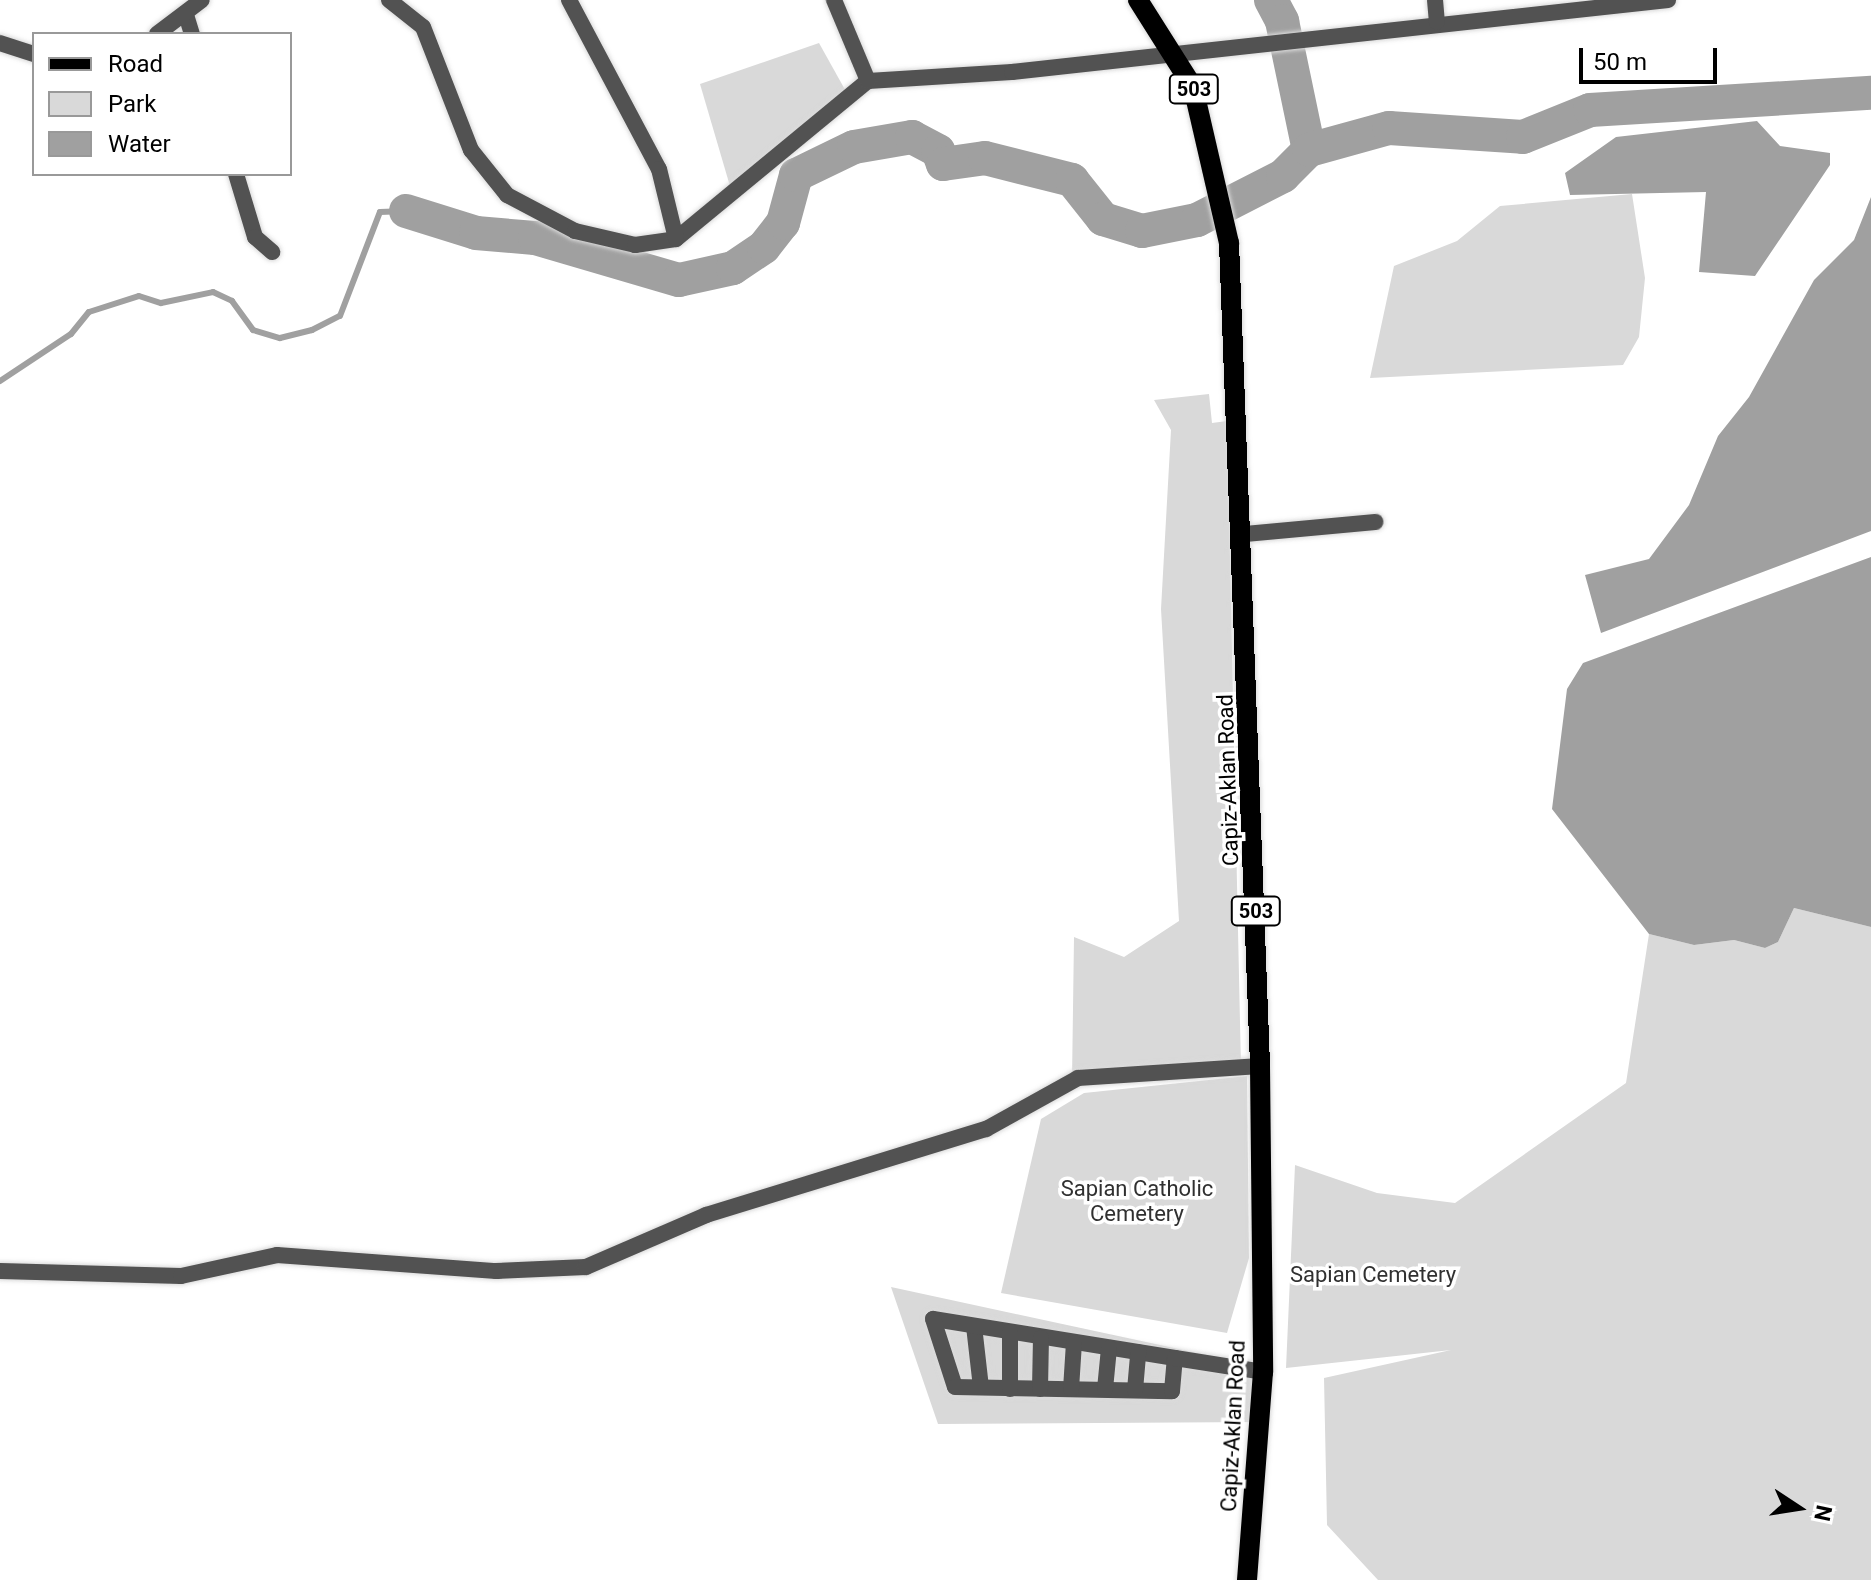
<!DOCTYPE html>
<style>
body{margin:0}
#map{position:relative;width:1871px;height:1580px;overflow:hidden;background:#fff;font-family:Roboto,sans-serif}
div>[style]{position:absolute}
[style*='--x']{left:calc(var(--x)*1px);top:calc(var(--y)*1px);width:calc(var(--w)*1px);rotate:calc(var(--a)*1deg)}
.green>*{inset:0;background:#d9d9d9}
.water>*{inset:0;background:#a0a0a0}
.stream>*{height:6px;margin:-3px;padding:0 3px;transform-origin:3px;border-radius:3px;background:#a0a0a0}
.river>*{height:34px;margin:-17px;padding:0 17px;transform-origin:17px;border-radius:17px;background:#a0a0a0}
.roads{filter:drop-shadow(0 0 2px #dbdbdb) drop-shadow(0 0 2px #dbdbdb)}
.street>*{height:16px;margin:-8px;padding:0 8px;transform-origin:8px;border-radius:8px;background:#525252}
.primary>*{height:20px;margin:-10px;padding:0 10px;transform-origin:10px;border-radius:10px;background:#000}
span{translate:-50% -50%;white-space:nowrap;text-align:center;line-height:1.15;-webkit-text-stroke:7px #fff;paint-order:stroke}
.shield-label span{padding:2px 6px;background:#fff;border:2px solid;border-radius:6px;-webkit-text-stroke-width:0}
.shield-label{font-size:20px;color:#000;font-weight:700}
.street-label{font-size:22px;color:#000}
.park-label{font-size:22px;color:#303030}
.legend{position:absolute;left:32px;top:32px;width:260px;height:144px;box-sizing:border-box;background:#fff;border:2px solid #999;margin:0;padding:10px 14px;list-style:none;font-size:24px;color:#000}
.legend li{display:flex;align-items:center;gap:16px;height:40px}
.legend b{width:40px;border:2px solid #999}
.north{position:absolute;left:1759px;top:1468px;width:80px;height:80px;-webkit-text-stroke:6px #fff;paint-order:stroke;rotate:102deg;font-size:22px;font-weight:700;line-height:32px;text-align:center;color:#000}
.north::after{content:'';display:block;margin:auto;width:28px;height:36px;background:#000;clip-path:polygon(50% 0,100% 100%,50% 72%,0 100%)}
.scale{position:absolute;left:1579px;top:48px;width:138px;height:36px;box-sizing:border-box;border:4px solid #000;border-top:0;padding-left:10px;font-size:24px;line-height:28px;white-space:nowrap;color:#000;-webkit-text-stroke:6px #fff;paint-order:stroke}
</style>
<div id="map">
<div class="green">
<i style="clip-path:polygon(819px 43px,853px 104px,732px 193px,700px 84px)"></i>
<i style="clip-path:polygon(1632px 194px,1645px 278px,1639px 337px,1623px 365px,1370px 378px,1394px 266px,1457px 241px,1500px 206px)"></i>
<i style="clip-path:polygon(1209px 394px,1212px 423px,1227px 421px,1241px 1068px,1072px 1080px,1074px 937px,1124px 957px,1179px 921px,1161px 609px,1171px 430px,1154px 400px)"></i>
<i style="clip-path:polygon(1794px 908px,1871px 927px,1871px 1580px,1378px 1580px,1327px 1525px,1324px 1378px,1451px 1350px,1286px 1368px,1295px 1165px,1377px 1193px,1455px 1203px,1626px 1083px,1649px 934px,1694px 945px,1734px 940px,1765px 948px,1778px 942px)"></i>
<i style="clip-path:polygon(1247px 1076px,1249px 1258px,1227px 1333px,1001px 1293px,1041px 1119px,1084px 1093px)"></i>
<i style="clip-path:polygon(891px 1287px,1262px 1367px,1259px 1422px,938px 1424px)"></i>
</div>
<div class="water">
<i style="clip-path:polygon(1757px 121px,1780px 146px,1830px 153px,1830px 165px,1755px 276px,1699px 272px,1706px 192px,1570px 195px,1565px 173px,1616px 137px)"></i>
<i style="clip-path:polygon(1871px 197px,1871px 531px,1601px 633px,1585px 575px,1649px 559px,1689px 505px,1718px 436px,1749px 397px,1814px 280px,1854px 240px)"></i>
<i style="clip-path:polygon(1871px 557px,1871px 927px,1794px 908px,1778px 942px,1765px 948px,1734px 940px,1694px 945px,1649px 934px,1552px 809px,1567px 689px,1583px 663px)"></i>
</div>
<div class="stream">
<i style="--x:0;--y:381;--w:85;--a:-33.5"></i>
<i style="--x:71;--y:334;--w:28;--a:-51"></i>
<i style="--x:89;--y:312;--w:52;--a:-17.7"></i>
<i style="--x:139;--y:296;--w:23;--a:18"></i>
<i style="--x:161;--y:303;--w:53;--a:-11.9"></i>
<i style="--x:213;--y:292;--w:21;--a:25"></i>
<i style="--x:232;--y:301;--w:36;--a:54"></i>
<i style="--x:253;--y:330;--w:28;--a:17"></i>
<i style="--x:280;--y:338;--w:33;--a:-14"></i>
<i style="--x:312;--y:330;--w:31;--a:-27"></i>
<i style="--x:340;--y:316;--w:111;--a:-69"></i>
<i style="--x:380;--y:212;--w:26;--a:-2"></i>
</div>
<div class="river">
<i style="--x:1271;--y:0;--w:24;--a:62"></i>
<i style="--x:1282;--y:21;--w:132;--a:78.2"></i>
<i style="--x:406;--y:211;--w:73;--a:17.4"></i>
<i style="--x:476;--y:233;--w:59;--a:4.8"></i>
<i style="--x:535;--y:238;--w:150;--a:16.3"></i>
<i style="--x:679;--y:280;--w:55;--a:-12.5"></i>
<i style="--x:733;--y:268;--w:37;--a:-34"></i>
<i style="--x:764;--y:247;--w:31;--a:-52"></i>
<i style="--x:783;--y:223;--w:50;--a:-74.8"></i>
<i style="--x:796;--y:175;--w:64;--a:-25.8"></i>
<i style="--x:854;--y:147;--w:59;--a:-9.8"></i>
<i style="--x:912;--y:137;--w:30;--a:28"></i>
<i style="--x:938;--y:151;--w:14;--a:69"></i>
<i style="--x:943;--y:164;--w:42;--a:-8.1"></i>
<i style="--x:985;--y:158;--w:90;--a:14.2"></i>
<i style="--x:1072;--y:180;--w:50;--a:51.5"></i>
<i style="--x:1103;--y:219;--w:41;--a:17.1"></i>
<i style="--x:1142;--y:231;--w:56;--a:-11.3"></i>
<i style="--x:1197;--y:220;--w:97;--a:-27.1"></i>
<i style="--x:1283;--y:176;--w:37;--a:-45"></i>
<i style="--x:1309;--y:150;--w:83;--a:-15.4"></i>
<i style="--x:1389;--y:128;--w:134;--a:3.8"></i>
<i style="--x:1523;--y:137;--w:72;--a:-21.9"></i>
<i style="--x:1590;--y:110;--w:282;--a:-3.5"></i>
</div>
<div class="roads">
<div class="street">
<i style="--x:389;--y:0;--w:43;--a:38.5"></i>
<i style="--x:423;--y:27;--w:132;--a:68.7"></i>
<i style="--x:471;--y:150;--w:58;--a:51.3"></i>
<i style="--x:507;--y:195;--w:77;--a:27.9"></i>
<i style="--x:575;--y:231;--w:62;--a:13.1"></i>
<i style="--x:635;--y:245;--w:41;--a:-8.3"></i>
<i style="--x:676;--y:239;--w:249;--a:-39.5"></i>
<i style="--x:868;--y:81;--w:144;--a:-3.6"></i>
<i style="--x:1012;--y:72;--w:660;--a:-6.26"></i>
<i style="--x:569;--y:0;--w:191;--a:62"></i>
<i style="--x:659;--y:169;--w:72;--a:76.3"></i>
<i style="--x:834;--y:0;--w:88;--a:67.2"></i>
<i style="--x:1435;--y:0;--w:22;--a:85"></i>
<i style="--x:187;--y:18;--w:17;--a:73"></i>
<i style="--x:157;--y:34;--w:56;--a:-37.1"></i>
<i style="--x:0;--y:43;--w:36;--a:18"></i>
<i style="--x:236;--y:174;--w:66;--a:73.2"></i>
<i style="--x:255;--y:237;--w:23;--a:41"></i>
<i style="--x:1245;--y:534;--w:131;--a:-5.3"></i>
<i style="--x:0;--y:1271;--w:181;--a:1.6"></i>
<i style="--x:181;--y:1276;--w:98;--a:-12.3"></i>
<i style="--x:277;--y:1255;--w:220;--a:4.2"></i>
<i style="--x:496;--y:1271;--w:90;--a:-2.5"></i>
<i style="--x:586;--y:1267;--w:131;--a:-23.4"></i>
<i style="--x:706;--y:1215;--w:293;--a:-17.1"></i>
<i style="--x:986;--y:1129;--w:105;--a:-29"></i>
<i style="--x:1078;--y:1078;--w:182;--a:-3.8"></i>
<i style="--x:974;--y:1326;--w:61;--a:83.5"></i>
<i style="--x:1175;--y:1358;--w:245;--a:-170.8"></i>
<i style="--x:933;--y:1319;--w:71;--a:72.1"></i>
<i style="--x:955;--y:1387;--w:217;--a:1.1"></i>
<i style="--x:1172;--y:1391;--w:33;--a:-85"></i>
<i style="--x:1175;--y:1358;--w:89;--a:9"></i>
<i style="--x:1010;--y:1389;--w:57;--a:-90"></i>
<i style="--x:1040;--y:1389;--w:51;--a:-88.9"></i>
<i style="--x:1071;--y:1389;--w:46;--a:-86.3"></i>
<i style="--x:1105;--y:1389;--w:41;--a:-84.4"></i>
<i style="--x:1135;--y:1390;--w:38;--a:-85"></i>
</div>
<div class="primary">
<i style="--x:1138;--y:0;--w:103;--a:57.7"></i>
<i style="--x:1193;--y:87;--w:160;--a:77"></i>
<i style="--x:1229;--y:243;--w:824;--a:87.84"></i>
<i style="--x:1260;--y:1066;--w:306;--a:89.4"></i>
<i style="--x:1263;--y:1372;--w:209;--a:94.4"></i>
</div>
</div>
<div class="shield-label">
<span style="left:1194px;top:89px">503</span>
<span style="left:1256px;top:911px">503</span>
</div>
<div class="street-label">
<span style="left:1228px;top:780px;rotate:-92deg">Capiz-Aklan Road</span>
<span style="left:1233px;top:1426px;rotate:-87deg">Capiz-Aklan Road</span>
</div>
<div class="park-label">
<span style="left:1137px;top:1201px">Sapian Catholic<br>Cemetery</span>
<span style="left:1373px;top:1275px">Sapian Cemetery</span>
</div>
<ul class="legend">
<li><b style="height:10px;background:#000"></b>Road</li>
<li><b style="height:22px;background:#d9d9d9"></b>Park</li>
<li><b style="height:22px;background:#a0a0a0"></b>Water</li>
</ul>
<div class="north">N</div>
<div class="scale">50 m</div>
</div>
